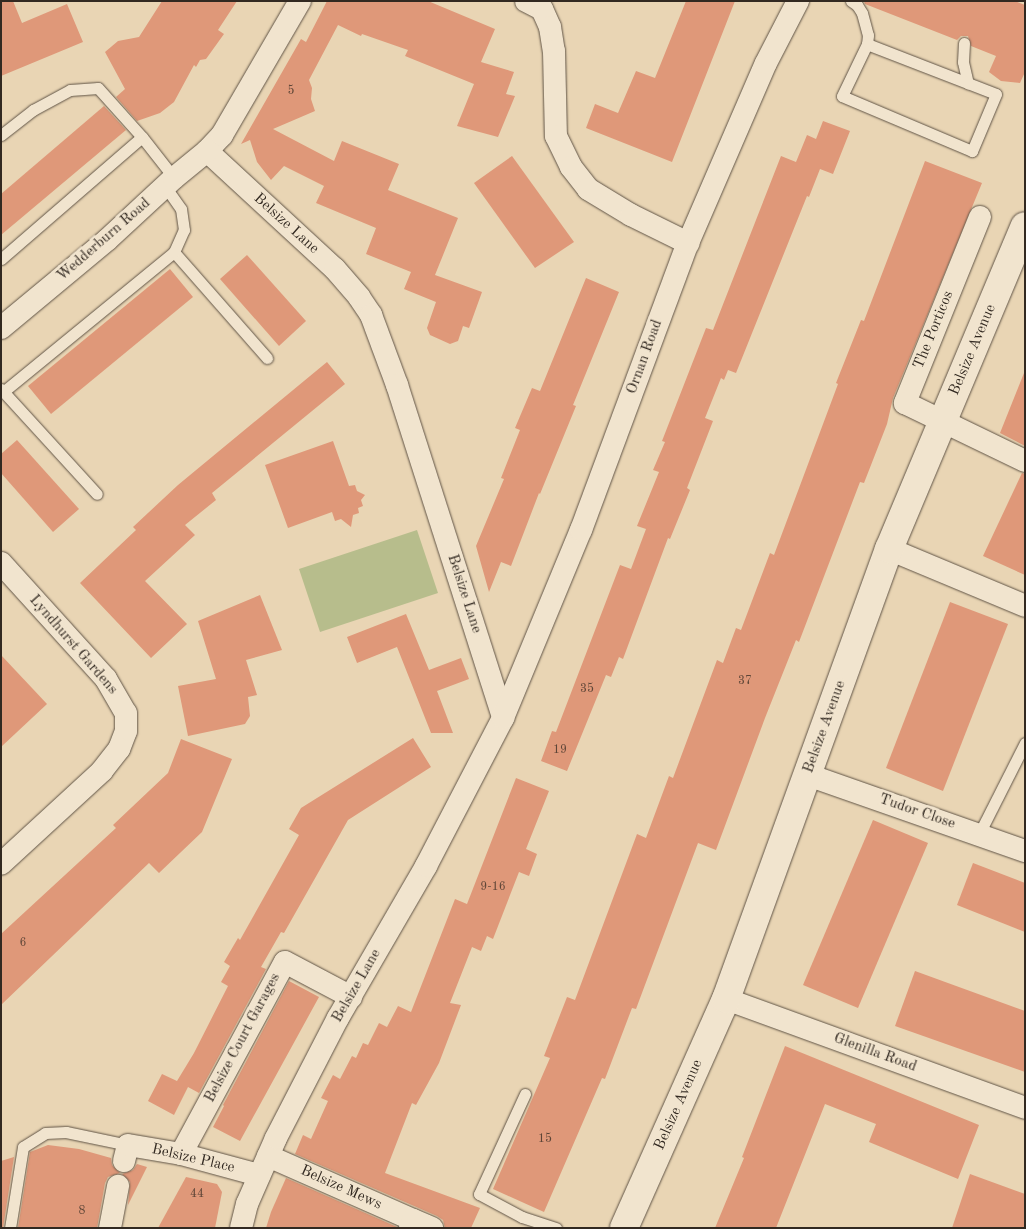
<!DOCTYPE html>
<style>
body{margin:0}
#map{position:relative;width:1026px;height:1229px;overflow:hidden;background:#e9d5b4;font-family:"Old Standard TT",serif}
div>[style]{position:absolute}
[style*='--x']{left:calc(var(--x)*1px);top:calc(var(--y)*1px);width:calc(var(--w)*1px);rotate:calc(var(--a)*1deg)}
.green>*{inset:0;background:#b7bd8c}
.building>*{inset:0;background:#df9879}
.roads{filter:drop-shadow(0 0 1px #605446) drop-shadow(0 0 1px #605446)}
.lane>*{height:11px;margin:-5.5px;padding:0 5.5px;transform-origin:5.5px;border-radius:5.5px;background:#f1e4ce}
.street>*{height:22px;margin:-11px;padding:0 11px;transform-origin:11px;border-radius:11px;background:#f1e4ce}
.secondary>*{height:28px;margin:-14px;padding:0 14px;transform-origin:14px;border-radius:14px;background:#f1e4ce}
span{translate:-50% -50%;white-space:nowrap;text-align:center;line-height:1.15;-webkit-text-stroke:5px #f1e4ce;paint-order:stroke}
.number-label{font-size:12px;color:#5d4537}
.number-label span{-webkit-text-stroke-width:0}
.street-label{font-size:15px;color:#322921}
.frame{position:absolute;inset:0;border:2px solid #322921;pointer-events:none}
</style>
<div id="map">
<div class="green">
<i style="clip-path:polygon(417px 530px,438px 593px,320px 632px,299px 569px)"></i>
</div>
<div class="building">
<i style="clip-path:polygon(1px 1px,13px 1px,22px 23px,67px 4px,83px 42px,1px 76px)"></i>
<i style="clip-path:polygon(162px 1px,237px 1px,218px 30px,224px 34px,206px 59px,200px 60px,196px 67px,194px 65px,174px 102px,160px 113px,137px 121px,116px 97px,125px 89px,105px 52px,118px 41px,139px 37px)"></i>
<i style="clip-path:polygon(327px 1px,428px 1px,495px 29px,481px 62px,514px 72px,506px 94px,515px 96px,498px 137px,457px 126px,474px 84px,405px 56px,408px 50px,362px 34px,361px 36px,338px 25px,309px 80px,312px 88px,311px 99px,315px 111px,273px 129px,334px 161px,342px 141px,399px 164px,388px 190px,458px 218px,435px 275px,482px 292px,469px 328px,463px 326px,458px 341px,450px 344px,430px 335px,427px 328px,436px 302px,404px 289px,411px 272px,366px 254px,376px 228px,316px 203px,324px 186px,284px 166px,271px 180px,257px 162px,250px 140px,241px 144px,301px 39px,306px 42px)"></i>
<i style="clip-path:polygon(686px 1px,735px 1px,672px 162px,586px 128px,595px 104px,618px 113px,636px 71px,655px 78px)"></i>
<i style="clip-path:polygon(864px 1px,1015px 1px,1025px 5px,1025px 72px,1020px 83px,1001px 81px,989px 72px,996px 56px,971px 46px,968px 36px,961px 36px,957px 40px,865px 4px)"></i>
<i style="clip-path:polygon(104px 106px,126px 130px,1px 235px,1px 194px)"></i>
<i style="clip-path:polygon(823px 121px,850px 131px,833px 174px,820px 169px,809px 197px,807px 196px,736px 373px,728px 370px,724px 380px,721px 378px,705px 418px,713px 421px,687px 488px,690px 490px,670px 539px,668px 538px,623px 659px,619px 657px,611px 677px,606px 675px,567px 771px,541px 761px,552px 731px,556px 732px,620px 565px,631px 569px,646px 529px,637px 526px,659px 472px,653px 470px,665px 442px,662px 441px,706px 328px,713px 330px,781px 156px,796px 162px,807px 135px,816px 139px)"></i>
<i style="clip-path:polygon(512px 156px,574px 242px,535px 268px,474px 183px)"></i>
<i style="clip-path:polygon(925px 161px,982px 183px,893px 398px,887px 424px,864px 483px,860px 482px,799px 642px,796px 640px,765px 718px,716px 850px,698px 843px,636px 1009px,632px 1008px,605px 1079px,602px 1078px,544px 1212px,493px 1189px,550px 1058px,544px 1056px,567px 997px,575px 1000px,637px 834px,646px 838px,669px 776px,673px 778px,717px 660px,723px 663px,736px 628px,741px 630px,770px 553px,774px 555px,838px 384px,836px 383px,861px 320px,864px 321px)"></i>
<i style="clip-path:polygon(247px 255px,306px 321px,279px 346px,220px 279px)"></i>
<i style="clip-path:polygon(170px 269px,193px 297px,51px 414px,28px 386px)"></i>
<i style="clip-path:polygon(586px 278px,619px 292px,573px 405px,576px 406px,540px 494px,539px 493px,511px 566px,501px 562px,489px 592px,476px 546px,504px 479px,501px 478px,520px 430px,515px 428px,532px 388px,540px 391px)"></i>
<i style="clip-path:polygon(327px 362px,345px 384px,212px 493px,216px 500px,185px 525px,195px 535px,145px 581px,187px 624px,151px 658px,80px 583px,136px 530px,133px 527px,178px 485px)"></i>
<i style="clip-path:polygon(1024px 373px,1025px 373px,1025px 446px,1000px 433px)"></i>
<i style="clip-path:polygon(17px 440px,79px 509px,53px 532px,1px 473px,1px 454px)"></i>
<i style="clip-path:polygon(333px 441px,349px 486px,355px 485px,357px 491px,365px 495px,361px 500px,363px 506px,358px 508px,359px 513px,353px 515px,351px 527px,341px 519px,335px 521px,332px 512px,288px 528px,265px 465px)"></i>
<i style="clip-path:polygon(1022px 473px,1025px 474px,1025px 575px,983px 556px)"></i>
<i style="clip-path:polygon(260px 595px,282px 650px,246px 660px,257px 695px,248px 697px,250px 716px,245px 724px,188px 736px,178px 686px,216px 679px,198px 621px)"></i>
<i style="clip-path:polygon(950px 602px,1008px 624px,943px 791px,886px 768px)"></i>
<i style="clip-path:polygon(406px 614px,429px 670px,461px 658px,469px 679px,437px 691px,453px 733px,431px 733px,397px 647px,357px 663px,347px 637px)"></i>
<i style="clip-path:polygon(1px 655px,47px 704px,1px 747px)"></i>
<i style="clip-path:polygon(413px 738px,431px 767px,348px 820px,284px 933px,281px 932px,261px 967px,266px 969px,199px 1093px,188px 1087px,174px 1115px,148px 1101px,162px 1074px,177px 1081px,194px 1053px,228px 986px,221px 982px,230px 966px,224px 962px,238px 938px,240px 940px,299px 835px,289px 829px,301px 808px)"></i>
<i style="clip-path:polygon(181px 739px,232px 759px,202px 832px,159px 873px,149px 863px,1px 1005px,1px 934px,116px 828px,113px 825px,168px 773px)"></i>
<i style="clip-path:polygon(516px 778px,549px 791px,526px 849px,537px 854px,529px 876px,519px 872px,493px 939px,487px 936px,481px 951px,472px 947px,450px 1003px,461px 1005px,439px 1063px,416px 1105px,412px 1103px,385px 1173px,480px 1208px,471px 1228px,445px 1228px,443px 1220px,437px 1216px,295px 1154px,303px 1135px,311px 1139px,328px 1101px,321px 1098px,333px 1075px,340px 1079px,352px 1056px,356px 1058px,363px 1043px,368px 1045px,379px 1023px,387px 1027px,398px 1006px,411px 1012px,455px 899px,467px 904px)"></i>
<i style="clip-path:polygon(873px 820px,928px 843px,858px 1008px,803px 985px)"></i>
<i style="clip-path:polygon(973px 863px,1025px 883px,1025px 932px,957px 905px)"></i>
<i style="clip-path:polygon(915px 971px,1025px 1011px,1025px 1072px,895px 1026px)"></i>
<i style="clip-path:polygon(289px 981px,319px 997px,240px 1141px,213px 1127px,224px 1106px,223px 1105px)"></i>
<i style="clip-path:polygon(785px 1046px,979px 1125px,958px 1179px,869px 1142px,876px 1124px,825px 1104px,776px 1228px,715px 1228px,744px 1158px,742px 1157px)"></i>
<i style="clip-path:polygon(48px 1145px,79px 1149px,111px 1158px,112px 1165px,120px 1173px,108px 1177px,105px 1183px,97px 1228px,18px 1228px,30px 1152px)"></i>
<i style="clip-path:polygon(14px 1157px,3px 1228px,1px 1228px,1px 1161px)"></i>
<i style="clip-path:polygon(137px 1164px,147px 1167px,128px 1205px,130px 1182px,122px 1174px,133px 1170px)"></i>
<i style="clip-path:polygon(970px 1174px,1025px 1194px,1025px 1228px,952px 1228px)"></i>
<i style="clip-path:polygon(186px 1177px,217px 1184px,222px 1192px,215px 1228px,158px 1228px)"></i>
<i style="clip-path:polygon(286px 1178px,397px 1227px,397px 1228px,266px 1228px,271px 1212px)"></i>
</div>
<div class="roads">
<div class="lane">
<i style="--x:851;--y:1;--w:7;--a:34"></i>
<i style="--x:857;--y:5;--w:9;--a:58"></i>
<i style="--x:862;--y:13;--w:23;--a:75"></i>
<i style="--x:868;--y:35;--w:9;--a:96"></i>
<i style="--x:964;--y:43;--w:19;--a:93"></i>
<i style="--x:963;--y:62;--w:22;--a:77"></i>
<i style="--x:867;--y:44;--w:138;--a:21.2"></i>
<i style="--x:996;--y:94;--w:62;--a:112.8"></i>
<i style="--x:972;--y:151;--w:141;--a:-157.1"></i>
<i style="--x:842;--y:96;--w:58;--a:-64.3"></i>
<i style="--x:1;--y:135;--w:41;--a:-38"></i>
<i style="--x:33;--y:110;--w:42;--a:-28.4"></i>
<i style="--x:70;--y:90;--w:28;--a:-4"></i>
<i style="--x:98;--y:88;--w:66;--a:48.1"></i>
<i style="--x:142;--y:137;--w:52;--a:52"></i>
<i style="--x:174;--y:252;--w:141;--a:48.7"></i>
<i style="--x:1;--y:259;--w:186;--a:-40.9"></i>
<i style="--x:1;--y:389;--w:142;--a:47.6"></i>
<i style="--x:3;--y:392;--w:221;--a:-39.3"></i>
<i style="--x:174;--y:252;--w:24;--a:-66"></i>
<i style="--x:184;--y:230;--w:21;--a:-98"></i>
<i style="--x:181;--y:209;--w:28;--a:-125"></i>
<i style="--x:979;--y:834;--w:102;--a:-63.2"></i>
<i style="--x:525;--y:1094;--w:110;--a:114.7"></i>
<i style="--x:479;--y:1194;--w:49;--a:28.1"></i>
<i style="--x:522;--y:1217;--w:36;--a:18"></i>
<i style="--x:10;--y:1228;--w:82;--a:-80.9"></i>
<i style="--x:23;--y:1147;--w:26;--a:-32"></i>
<i style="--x:45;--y:1133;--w:21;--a:-3"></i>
<i style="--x:66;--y:1132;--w:63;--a:11.8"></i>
</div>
<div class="street">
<i style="--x:526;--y:1;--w:18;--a:27"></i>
<i style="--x:542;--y:9;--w:20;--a:66"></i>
<i style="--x:550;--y:27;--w:24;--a:81"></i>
<i style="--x:554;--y:51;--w:85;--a:88.7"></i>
<i style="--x:556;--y:136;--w:34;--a:64"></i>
<i style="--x:571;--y:167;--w:28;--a:52"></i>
<i style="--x:588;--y:189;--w:50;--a:31.2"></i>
<i style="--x:631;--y:215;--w:64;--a:26.2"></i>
<i style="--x:207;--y:151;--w:174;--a:42.7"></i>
<i style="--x:335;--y:269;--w:37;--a:49"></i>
<i style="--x:359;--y:297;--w:22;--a:56"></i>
<i style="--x:371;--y:315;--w:75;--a:69.6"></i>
<i style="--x:397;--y:385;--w:349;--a:72.3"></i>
<i style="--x:980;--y:217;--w:201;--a:112"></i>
<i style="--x:905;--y:403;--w:133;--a:25.8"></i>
<i style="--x:1;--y:328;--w:138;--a:-39.7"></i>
<i style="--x:107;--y:240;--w:91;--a:-42.8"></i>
<i style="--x:174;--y:178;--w:43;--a:-39.3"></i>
<i style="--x:207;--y:151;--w:22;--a:-47"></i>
<i style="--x:222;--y:135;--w:155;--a:-59.8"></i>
<i style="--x:889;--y:549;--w:147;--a:22.7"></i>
<i style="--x:1;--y:563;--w:156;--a:47.8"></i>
<i style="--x:106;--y:679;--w:39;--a:60"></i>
<i style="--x:126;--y:713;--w:18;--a:90"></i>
<i style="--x:126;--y:731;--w:19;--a:111"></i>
<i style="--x:119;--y:749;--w:28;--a:128"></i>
<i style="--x:102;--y:771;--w:137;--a:137.4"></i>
<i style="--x:808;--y:775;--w:230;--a:19.3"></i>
<i style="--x:726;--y:999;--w:318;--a:20"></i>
<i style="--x:181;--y:1154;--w:218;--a:-61.6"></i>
<i style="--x:285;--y:962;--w:75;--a:27.9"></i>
<i style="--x:268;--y:1156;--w:158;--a:23.8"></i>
<i style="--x:413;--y:1220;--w:9;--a:111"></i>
<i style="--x:124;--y:1161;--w:16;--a:-76"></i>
<i style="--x:128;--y:1145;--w:54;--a:9.6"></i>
<i style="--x:181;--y:1154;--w:81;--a:15.1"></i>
<i style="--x:413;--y:1220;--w:21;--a:23"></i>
<i style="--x:110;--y:1228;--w:43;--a:-79.2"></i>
<i style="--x:241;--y:1228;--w:25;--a:-76"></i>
<i style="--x:247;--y:1204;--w:72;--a:-66.3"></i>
<i style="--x:276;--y:1138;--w:135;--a:-62.7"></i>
<i style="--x:338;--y:1018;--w:176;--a:-59.9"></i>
<i style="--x:426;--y:866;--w:167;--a:-62.5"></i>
<i style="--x:503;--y:718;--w:204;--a:-67.5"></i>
<i style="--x:581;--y:530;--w:306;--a:-69.6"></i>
<i style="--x:688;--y:243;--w:196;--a:-66.6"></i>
<i style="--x:766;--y:63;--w:70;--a:-62.7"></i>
</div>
<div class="secondary">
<i style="--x:624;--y:1228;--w:251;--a:-66"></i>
<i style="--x:726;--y:999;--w:479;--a:-70.1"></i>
<i style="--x:889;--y:549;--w:350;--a:-67.2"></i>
</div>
</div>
<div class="number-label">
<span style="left:291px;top:92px">5</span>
<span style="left:745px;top:682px">37</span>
<span style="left:587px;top:690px">35</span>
<span style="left:560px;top:751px">19</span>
<span style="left:493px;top:888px">9-16</span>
<span style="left:23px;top:944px">6</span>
<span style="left:545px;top:1140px">15</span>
<span style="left:197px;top:1195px">44</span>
<span style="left:82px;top:1212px">8</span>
</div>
<div class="street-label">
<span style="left:286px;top:224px;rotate:42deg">Belsize Lane</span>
<span style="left:104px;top:240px;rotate:-41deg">Wedderburn Road</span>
<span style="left:934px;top:330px;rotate:-68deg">The Porticos</span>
<span style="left:973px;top:350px;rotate:-67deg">Belsize Avenue</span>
<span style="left:645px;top:357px;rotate:-70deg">Ornan Road</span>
<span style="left:464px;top:594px;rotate:72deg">Belsize Lane</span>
<span style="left:73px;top:645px;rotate:49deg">Lyndhurst Gardens</span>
<span style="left:825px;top:727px;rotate:-70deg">Belsize Avenue</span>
<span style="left:917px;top:812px;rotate:19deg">Tudor Close</span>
<span style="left:357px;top:986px;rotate:-60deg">Belsize Lane</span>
<span style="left:243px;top:1038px;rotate:-62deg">Belsize Court Garages</span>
<span style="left:875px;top:1053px;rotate:20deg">Glenilla Road</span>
<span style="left:679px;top:1105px;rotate:-66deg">Belsize Avenue</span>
<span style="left:193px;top:1159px;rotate:13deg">Belsize Place</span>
<span style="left:341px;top:1188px;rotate:24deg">Belsize Mews</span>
</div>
<div class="frame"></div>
</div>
